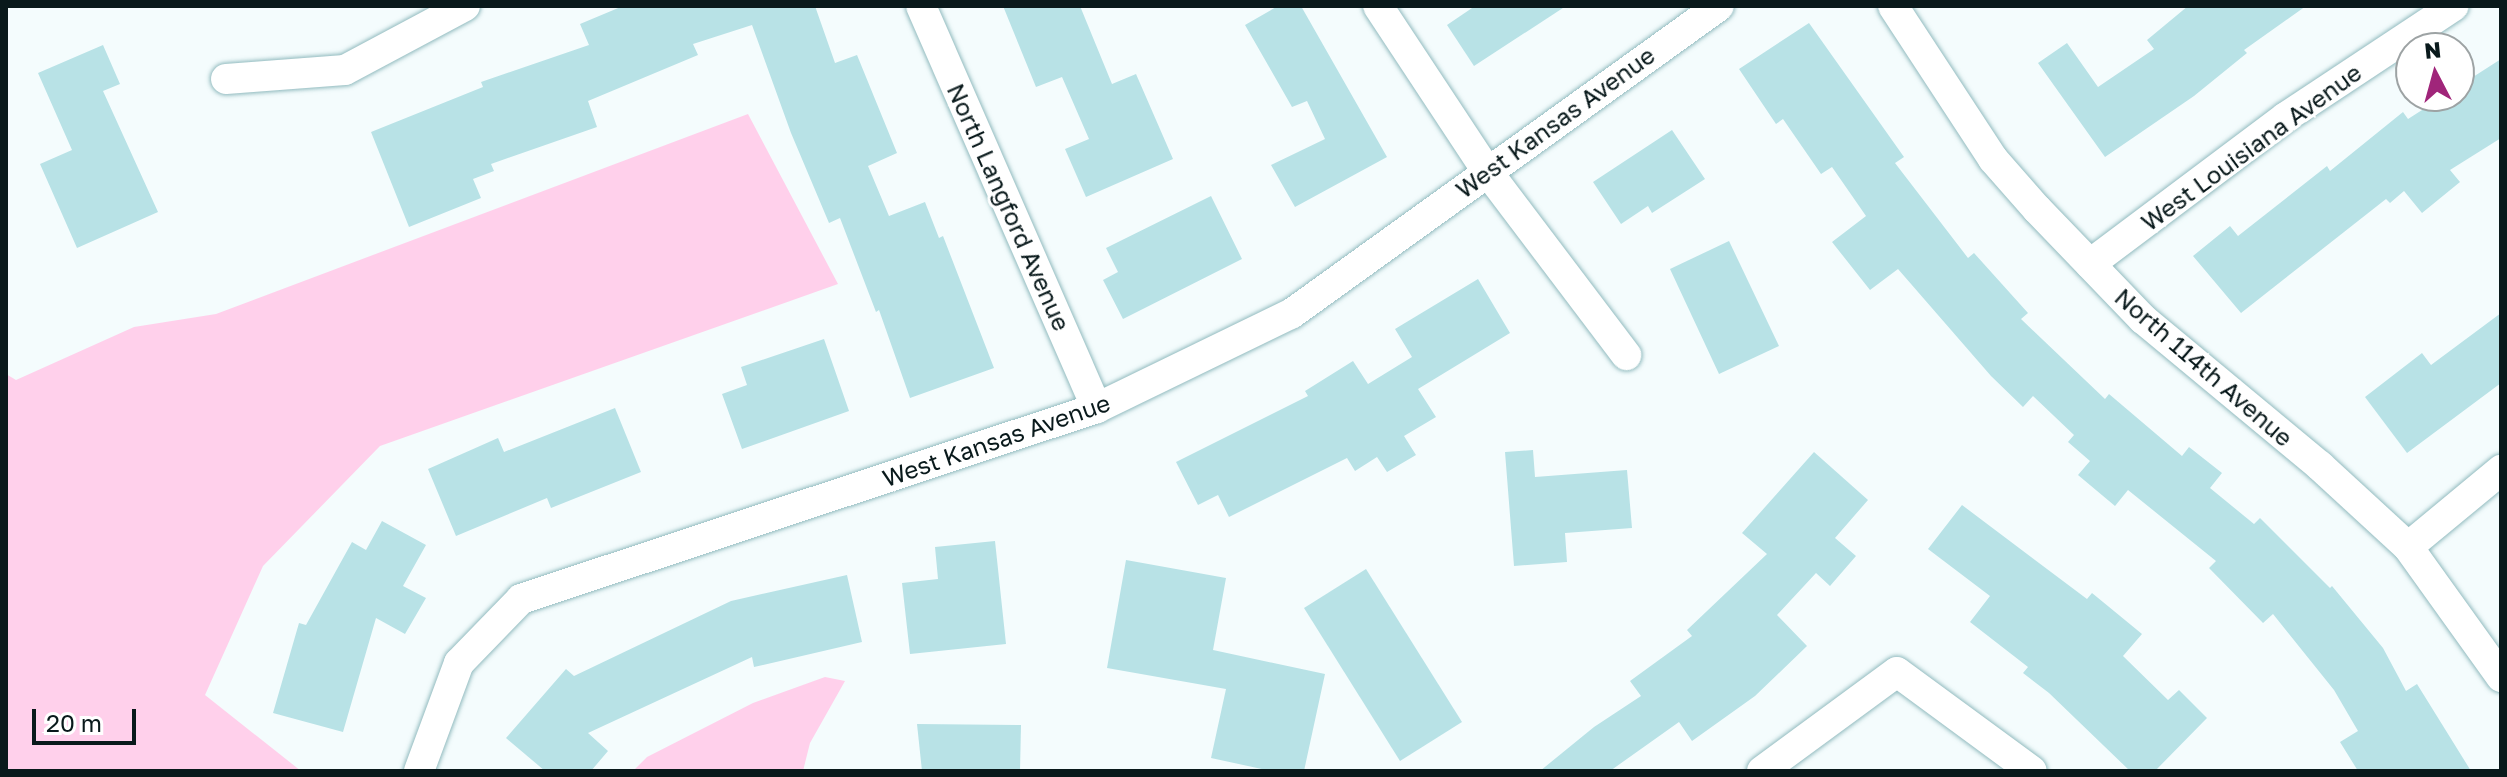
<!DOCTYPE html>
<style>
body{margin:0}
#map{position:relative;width:2507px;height:777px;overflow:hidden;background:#f4fcfd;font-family:"Golos Text",sans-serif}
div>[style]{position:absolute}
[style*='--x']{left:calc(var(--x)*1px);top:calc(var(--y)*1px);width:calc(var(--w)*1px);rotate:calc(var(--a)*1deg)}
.green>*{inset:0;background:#ffd0eb}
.building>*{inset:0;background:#b8e2e6}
.roads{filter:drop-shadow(0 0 2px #92bbbf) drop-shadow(0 0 2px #92bbbf)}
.minor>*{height:30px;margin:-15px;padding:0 15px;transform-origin:15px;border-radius:15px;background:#fff}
span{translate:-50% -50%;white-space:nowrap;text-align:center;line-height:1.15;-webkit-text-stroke:6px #fff;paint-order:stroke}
.street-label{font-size:24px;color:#09191b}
.frame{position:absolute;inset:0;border:8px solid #09191b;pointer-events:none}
.north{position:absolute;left:2395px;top:32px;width:80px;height:80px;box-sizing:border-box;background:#fff;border:2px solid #9da3a4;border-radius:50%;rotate:354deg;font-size:22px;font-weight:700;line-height:32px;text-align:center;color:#09191b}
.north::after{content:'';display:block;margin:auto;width:28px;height:36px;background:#a0257a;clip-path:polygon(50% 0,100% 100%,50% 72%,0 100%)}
.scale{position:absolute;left:32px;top:709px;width:104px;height:36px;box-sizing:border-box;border:4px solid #09191b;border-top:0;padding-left:10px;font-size:24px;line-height:28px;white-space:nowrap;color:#09191b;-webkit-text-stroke:6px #fff;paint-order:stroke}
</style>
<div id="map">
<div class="green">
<i style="clip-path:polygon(748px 114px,838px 284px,380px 446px,263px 566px,205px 695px,301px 771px,6px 771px,6px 374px,16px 380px,134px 327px,216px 314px)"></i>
<i style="clip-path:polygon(825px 677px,845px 681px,810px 743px,803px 771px,633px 771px,647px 757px,753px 703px)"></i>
</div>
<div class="building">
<i style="clip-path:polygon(623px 6px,815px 6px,835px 63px,857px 55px,897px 153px,868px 166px,889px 216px,925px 202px,939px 238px,943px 236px,994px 368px,910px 398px,879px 310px,876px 312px,840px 218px,829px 223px,791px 133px,752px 25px,693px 44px,698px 55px,588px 101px,597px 127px,491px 164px,494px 171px,473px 179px,481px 198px,409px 227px,371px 132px,483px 87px,481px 82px,589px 45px,580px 24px)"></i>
<i style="clip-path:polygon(1003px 6px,1080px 6px,1112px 84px,1136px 74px,1173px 159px,1086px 197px,1065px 149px,1089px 139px,1062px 77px,1036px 87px)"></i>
<i style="clip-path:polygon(1278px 6px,1301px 6px,1387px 157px,1295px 207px,1271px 165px,1325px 139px,1307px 101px,1292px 107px,1245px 25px)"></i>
<i style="clip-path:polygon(1475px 6px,1566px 6px,1474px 66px,1447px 25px)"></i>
<i style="clip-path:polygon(2188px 6px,2306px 6px,2244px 50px,2247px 53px,2194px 96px,2105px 157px,2038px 63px,2067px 43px,2098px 87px,2154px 49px,2147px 40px)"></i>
<i style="clip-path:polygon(1809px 23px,1904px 157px,1895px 163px,1968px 258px,1974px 253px,2028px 313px,2021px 319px,2105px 399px,2109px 394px,2182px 456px,2189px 447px,2222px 473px,2210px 488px,2254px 524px,2260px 518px,2330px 588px,2332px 586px,2383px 648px,2406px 691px,2417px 684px,2471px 771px,2358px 771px,2340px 742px,2358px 731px,2334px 690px,2273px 614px,2263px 623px,2209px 568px,2216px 561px,2128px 490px,2115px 506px,2078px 475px,2090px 461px,2068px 442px,2074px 435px,2033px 396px,2023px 407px,1991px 376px,1898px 269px,1870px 290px,1832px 242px,1866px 216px,1832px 167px,1821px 174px,1783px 119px,1776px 124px,1739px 69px)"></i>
<i style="clip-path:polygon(103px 45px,120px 84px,103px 91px,158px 212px,77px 248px,40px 164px,72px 150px,38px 73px)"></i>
<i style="clip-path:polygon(2501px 59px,2501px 138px,2450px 170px,2460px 182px,2422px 213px,2404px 191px,2390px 203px,2386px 199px,2241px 313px,2193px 256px,2230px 226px,2238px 236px,2327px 166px,2330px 171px,2403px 112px,2408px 119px,2444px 96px,2459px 96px,2459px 86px)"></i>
<i style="clip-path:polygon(1672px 130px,1705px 179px,1652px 213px,1648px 206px,1621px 224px,1593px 182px)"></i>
<i style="clip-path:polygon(1211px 196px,1242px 259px,1123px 319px,1103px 280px,1118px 272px,1106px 248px)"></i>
<i style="clip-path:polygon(1729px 241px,1779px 346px,1719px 374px,1670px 269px)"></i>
<i style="clip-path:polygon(1478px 279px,1510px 333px,1418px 389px,1436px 417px,1404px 436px,1416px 455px,1387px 472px,1377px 457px,1355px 471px,1347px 458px,1229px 517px,1218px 495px,1198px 505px,1176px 462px,1308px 396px,1305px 391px,1353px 361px,1368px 384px,1412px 357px,1395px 329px)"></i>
<i style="clip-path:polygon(2501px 313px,2501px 383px,2407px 453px,2365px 397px,2422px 353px,2431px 365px)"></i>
<i style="clip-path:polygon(824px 339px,849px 411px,742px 449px,722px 394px,747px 385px,741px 367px)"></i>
<i style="clip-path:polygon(615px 408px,641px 472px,551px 508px,547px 498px,456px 536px,428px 469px,498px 438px,504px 452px)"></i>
<i style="clip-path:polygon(1533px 450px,1535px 477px,1627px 470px,1632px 528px,1565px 533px,1567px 562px,1514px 566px,1505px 452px)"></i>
<i style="clip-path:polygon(1814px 452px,1868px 500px,1835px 538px,1856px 556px,1830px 586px,1816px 573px,1777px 615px,1807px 646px,1755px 696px,1692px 741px,1679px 722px,1610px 771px,1540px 771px,1594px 727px,1641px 696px,1630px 681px,1692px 636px,1687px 630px,1767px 554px,1742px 533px)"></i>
<i style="clip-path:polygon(1962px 505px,2087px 599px,2092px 593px,2142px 634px,2123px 656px,2168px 700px,2179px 690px,2207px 718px,2155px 771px,2130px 771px,2049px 693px,2023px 673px,2028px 667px,1970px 622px,1990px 596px,1928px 549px)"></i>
<i style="clip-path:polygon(382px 521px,426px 545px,403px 586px,426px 598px,405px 634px,376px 618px,343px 732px,273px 713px,299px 623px,306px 625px,352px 542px,366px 550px)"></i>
<i style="clip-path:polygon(995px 541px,1006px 644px,910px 654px,902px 583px,938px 579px,935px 547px)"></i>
<i style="clip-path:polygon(1126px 560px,1226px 578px,1213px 650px,1325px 674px,1304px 771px,1271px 771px,1211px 758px,1226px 689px,1107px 668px)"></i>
<i style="clip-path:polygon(1366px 569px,1462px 722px,1400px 761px,1304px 608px)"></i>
<i style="clip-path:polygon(847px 575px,862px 642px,754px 667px,752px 657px,588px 733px,608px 751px,591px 771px,545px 771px,506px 738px,566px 669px,574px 676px,731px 601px)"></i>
<i style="clip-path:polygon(917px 724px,1021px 725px,1020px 771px,922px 771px)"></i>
</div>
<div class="roads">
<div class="minor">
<i style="--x:921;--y:6;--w:439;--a:66.4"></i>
<i style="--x:1378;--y:6;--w:198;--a:56.6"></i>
<i style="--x:1487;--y:171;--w:231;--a:52.9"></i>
<i style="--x:1893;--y:6;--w:183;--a:56.8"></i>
<i style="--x:1993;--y:159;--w:67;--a:48.7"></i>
<i style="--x:2037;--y:209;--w:153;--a:46.1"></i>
<i style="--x:2143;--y:319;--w:230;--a:39.7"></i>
<i style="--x:2320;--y:466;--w:120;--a:42.6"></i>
<i style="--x:2408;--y:547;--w:160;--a:54.4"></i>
<i style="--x:226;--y:79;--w:119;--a:-4.3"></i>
<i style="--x:345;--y:70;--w:136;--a:-28.1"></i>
<i style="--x:2090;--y:264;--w:245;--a:-36.9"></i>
<i style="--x:2286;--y:117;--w:201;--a:-33.5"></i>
<i style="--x:2408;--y:547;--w:121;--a:-39.6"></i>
<i style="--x:419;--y:771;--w:115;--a:-69.7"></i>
<i style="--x:459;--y:663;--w:89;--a:-45.9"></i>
<i style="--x:521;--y:599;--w:607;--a:-18.35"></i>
<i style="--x:1097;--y:408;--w:216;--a:-25.9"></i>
<i style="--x:1291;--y:314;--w:527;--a:-35.74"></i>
<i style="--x:1762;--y:771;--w:167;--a:-36.3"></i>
<i style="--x:1897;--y:672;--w:167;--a:36.3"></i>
</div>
</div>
<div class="street-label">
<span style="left:1555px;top:122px;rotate:-36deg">West Kansas Avenue</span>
<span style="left:2251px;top:147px;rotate:-36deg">West Louisiana Avenue</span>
<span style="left:1009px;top:207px;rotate:66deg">North Langford Avenue</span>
<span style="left:2204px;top:367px;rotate:41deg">North 114th Avenue</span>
<span style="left:996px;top:440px;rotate:-19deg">West Kansas Avenue</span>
</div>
<div class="frame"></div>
<div class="north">N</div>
<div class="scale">20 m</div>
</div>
